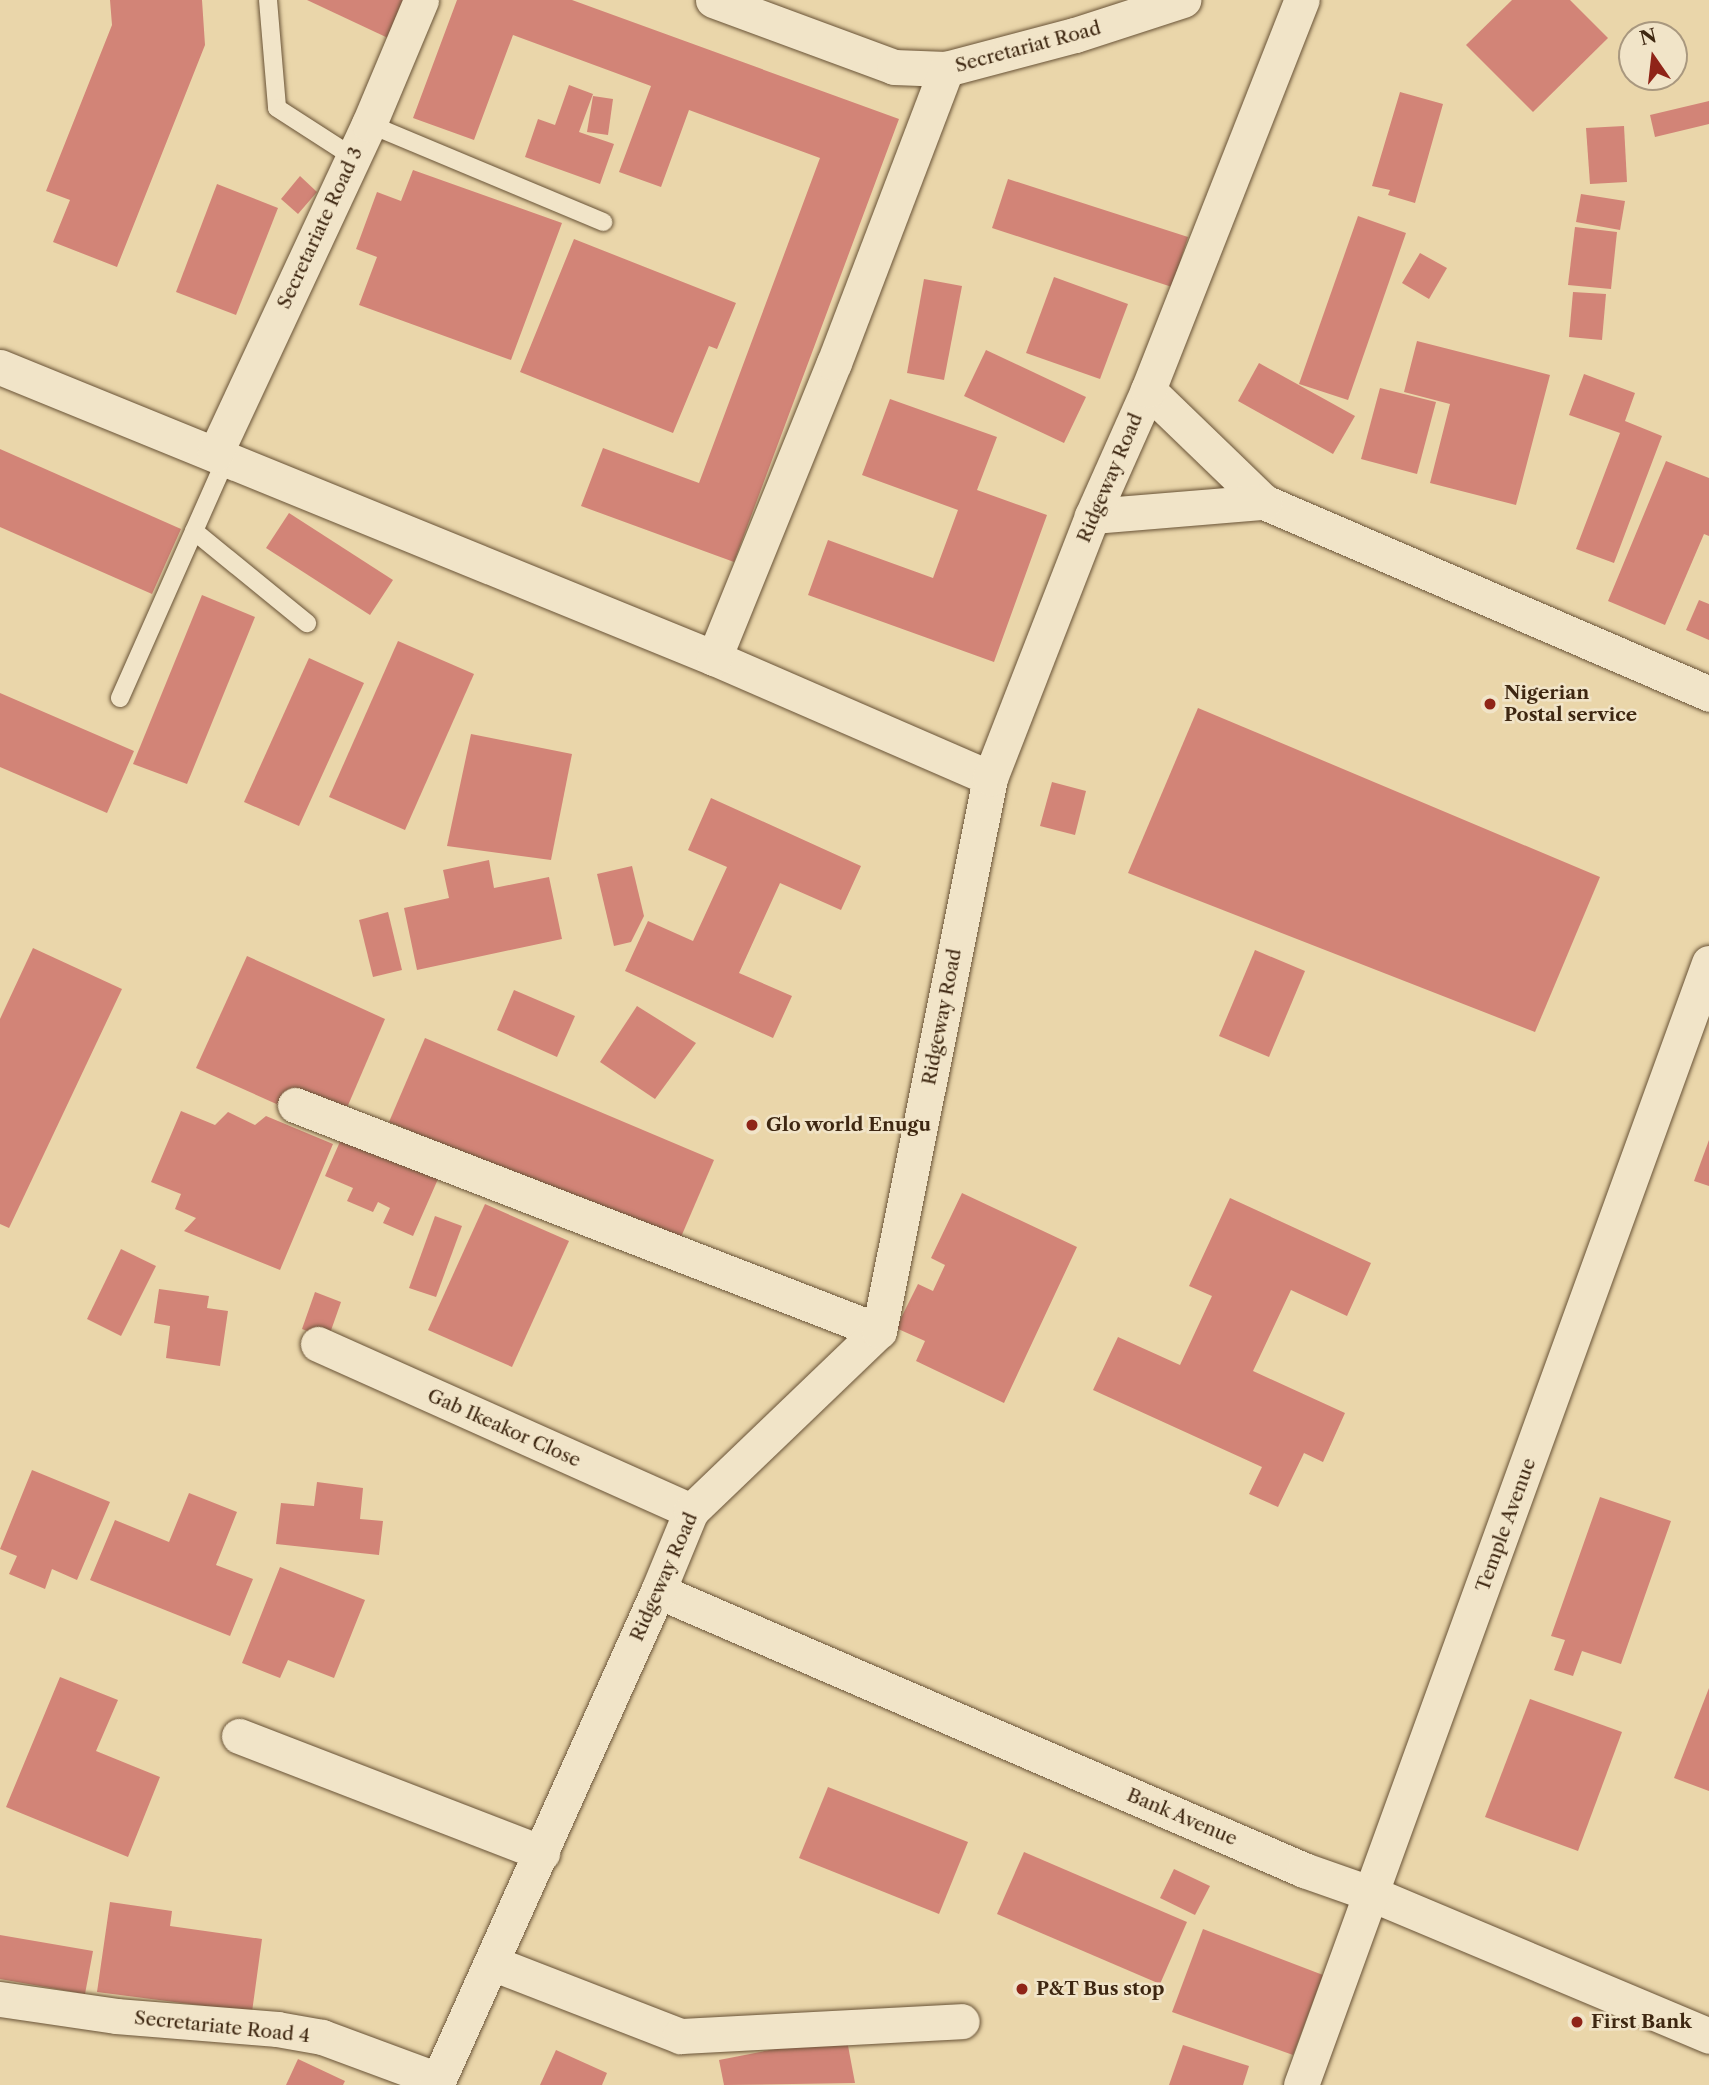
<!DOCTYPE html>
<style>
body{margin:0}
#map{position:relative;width:1709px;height:2085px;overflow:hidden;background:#ead6aa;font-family:"Libre Caslon Text",serif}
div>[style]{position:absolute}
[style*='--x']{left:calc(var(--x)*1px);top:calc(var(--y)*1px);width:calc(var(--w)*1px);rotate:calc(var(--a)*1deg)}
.building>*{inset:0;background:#d28477}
.roads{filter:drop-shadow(0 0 2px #695337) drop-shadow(0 0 2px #695337)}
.lane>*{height:18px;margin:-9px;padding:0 9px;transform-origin:9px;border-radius:9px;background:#f1e4c8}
.street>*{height:35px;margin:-17.5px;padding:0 17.5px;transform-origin:17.5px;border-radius:17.5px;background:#f1e4c8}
.dots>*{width:19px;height:19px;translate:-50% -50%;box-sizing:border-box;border:4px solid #f1e4c8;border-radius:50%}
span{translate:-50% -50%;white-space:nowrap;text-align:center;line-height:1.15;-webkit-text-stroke:5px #f1e4c8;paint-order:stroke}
.street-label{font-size:19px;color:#3e2711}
.poi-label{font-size:19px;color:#3e2711;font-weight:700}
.left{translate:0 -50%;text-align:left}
.north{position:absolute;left:1618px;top:21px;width:70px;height:70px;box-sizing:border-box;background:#f1e4c8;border:2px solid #a9987f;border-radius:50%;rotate:346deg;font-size:19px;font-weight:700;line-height:28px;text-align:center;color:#3e2711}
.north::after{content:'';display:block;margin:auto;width:24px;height:32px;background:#8f2418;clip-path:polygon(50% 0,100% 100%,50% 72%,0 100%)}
</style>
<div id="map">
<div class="building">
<i style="clip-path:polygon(110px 0,202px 0,205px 45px,117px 267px,53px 242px,70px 200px,46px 191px,112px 25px)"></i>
<i style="clip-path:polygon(307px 0,405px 0,388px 38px)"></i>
<i style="clip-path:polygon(457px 0,572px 0,899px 119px,734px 562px,581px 506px,603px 448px,699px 483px,820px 158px,689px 110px,661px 187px,619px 172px,651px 86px,513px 35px,474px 140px,413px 118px)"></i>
<i style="clip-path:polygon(1512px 0,1570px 0,1608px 38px,1533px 112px,1466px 45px)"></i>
<i style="clip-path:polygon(569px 85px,593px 94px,579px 132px,614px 144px,600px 184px,525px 157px,538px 119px,555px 125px)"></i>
<i style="clip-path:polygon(1400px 92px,1443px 104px,1415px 203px,1388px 195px,1390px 190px,1372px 186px)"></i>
<i style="clip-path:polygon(593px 96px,613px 99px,608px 135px,587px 132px)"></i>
<i style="clip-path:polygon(1709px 101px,1709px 124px,1655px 137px,1650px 115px)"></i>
<i style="clip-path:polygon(1624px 126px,1627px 182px,1590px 184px,1586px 128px)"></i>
<i style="clip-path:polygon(413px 170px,562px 223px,511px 360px,359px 305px,377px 257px,356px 249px,377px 192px,401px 201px)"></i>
<i style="clip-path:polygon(300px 176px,317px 192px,298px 214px,281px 199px)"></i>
<i style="clip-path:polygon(1008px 179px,1188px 237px,1172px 287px,992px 228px)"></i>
<i style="clip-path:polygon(217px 184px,278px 208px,236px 315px,176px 292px)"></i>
<i style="clip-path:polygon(1581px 194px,1625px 201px,1620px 230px,1576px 222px)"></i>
<i style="clip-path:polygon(1358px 216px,1406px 233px,1348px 400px,1299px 384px)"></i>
<i style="clip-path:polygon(1575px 227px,1617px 232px,1611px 289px,1568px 285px)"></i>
<i style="clip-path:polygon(574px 239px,736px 303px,717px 349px,709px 346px,673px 433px,520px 372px)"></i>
<i style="clip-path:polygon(1420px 253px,1447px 268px,1429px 299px,1402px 283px)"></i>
<i style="clip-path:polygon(1054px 277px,1128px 304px,1100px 379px,1026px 353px)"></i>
<i style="clip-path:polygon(924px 279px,962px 286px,944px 380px,907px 373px)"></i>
<i style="clip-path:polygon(1573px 292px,1606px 294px,1602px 340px,1569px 337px)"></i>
<i style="clip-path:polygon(1417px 341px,1550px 375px,1516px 505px,1430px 483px,1450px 404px,1404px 392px)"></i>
<i style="clip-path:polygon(986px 350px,1086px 397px,1064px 443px,964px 396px)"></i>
<i style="clip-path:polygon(1259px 363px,1355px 416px,1333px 454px,1238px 401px)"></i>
<i style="clip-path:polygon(1584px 374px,1635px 393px,1625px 421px,1662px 436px,1614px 563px,1576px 549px,1620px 433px,1569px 415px)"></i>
<i style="clip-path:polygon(1380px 388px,1436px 402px,1417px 474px,1361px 459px)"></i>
<i style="clip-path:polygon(890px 399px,997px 437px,977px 490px,1047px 515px,994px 662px,808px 595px,828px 540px,933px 578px,958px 510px,862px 475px)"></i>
<i style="clip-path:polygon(0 449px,181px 529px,152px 594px,0 527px)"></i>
<i style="clip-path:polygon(1666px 461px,1709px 478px,1709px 536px,1704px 534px,1665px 625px,1608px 601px)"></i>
<i style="clip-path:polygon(289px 513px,393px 580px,370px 615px,266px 548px)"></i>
<i style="clip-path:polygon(202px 595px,255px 617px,187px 784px,133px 764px)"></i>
<i style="clip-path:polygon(1699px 600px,1709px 604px,1709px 640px,1686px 630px)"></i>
<i style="clip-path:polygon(398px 641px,474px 674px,405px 830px,329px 797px)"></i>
<i style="clip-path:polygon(309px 658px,364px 683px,299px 826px,244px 802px)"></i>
<i style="clip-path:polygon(0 693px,134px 751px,107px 813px,0 767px)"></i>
<i style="clip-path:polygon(1198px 708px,1600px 877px,1535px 1032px,1128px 873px)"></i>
<i style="clip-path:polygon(471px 734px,572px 754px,551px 860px,447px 846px)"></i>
<i style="clip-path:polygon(1052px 782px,1086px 791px,1075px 835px,1040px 826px)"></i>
<i style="clip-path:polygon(711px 798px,861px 866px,841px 910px,780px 883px,739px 973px,792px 996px,773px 1038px,625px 971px,648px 921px,693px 941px,727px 867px,688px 850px)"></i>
<i style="clip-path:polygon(489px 860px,494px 888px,549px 877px,562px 939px,417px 970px,404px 908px,449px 898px,443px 870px)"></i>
<i style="clip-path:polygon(632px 866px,644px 916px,631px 942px,614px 946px,597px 874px)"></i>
<i style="clip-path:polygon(388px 912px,402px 970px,373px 977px,359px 920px)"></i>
<i style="clip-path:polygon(33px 948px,122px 989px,9px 1228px,0 1224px,0 1019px)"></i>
<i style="clip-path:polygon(1255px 950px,1305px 971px,1269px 1057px,1219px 1036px)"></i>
<i style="clip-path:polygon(247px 956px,385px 1019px,337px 1131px,196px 1068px)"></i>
<i style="clip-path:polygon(514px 990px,575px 1016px,557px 1057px,497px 1030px)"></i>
<i style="clip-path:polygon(637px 1006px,696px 1043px,655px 1099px,600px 1062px)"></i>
<i style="clip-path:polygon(425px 1038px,714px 1160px,678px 1244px,389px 1122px)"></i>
<i style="clip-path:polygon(181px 1111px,215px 1125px,228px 1112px,255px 1125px,266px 1116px,333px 1144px,280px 1270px,184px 1231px,196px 1218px,175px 1209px,181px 1194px,151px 1182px)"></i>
<i style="clip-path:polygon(342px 1137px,438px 1179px,413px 1236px,383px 1223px,390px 1208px,378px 1202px,373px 1212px,347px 1201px,353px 1188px,325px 1176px)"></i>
<i style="clip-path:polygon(1709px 1140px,1709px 1186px,1694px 1181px)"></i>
<i style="clip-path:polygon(962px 1193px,1077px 1247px,1004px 1403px,916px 1361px,925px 1341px,896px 1328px,918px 1284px,933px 1291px,945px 1265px,931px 1258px)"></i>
<i style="clip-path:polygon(1230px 1198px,1371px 1263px,1347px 1316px,1291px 1290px,1253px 1371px,1345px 1413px,1323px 1462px,1304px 1453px,1278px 1507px,1249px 1494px,1262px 1467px,1093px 1390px,1118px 1337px,1180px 1365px,1212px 1296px,1189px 1286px)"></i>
<i style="clip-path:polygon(485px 1204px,569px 1241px,512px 1367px,428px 1330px)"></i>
<i style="clip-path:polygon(435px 1216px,462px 1226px,436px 1297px,409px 1288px)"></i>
<i style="clip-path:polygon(121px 1249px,156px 1266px,121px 1336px,87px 1319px)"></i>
<i style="clip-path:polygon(159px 1289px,209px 1296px,207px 1308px,228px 1311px,220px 1366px,166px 1358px,170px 1326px,154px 1323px)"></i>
<i style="clip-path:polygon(315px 1292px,341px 1302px,328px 1339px,302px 1329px)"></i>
<i style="clip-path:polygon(32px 1470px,110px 1502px,77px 1580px,52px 1569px,45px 1589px,9px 1574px,17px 1556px,0 1549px)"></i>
<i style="clip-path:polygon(317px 1482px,363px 1488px,360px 1519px,383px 1521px,379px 1555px,276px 1544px,281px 1503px,314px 1506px)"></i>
<i style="clip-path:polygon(189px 1493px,237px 1512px,216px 1565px,253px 1579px,230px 1636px,90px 1580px,115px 1520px,169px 1542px)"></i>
<i style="clip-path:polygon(1600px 1497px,1671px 1521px,1621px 1664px,1582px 1651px,1573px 1676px,1554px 1670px,1565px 1640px,1551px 1636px)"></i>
<i style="clip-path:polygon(280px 1567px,365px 1600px,334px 1678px,288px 1660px,280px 1678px,242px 1663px)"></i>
<i style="clip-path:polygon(60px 1677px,118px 1700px,96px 1751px,160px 1777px,128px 1857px,6px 1807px)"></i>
<i style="clip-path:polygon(1709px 1688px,1709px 1791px,1674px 1778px)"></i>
<i style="clip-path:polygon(1530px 1699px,1622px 1732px,1578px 1851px,1485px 1817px)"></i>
<i style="clip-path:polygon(828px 1787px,968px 1842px,939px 1914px,799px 1858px)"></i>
<i style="clip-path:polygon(1024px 1852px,1187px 1922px,1160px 1984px,997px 1914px)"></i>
<i style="clip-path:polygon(1174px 1869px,1210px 1886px,1195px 1915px,1160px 1898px)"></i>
<i style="clip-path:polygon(110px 1902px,172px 1911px,170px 1926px,262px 1939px,252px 2012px,97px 1992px)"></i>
<i style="clip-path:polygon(1203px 1929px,1323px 1975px,1293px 2055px,1172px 2012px)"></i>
<i style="clip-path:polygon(0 1935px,93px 1951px,85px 1994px,0 1979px)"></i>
<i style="clip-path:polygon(846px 2035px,855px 2083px,724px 2085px,719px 2060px)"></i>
<i style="clip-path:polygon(1183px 2045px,1249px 2066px,1243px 2085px,1169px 2085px)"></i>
<i style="clip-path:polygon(556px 2050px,607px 2073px,602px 2085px,540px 2085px)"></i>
<i style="clip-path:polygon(298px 2059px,345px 2081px,343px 2085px,286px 2085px)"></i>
</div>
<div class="roads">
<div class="lane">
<i style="--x:268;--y:0;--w:108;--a:85.2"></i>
<i style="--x:277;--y:108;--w:90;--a:32.8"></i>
<i style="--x:369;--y:124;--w:254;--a:22.7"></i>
<i style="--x:194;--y:531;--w:146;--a:39.2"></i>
<i style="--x:120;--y:698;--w:261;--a:-66.1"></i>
</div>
<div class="street">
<i style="--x:713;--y:0;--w:193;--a:20.3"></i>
<i style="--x:894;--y:67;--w:52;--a:2.2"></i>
<i style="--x:946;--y:69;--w:133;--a:-14.8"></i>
<i style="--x:1075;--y:35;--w:114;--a:-18"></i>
<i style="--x:0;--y:367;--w:771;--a:22.17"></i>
<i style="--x:714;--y:658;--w:301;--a:23.5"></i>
<i style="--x:1148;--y:390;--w:161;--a:44"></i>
<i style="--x:1264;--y:502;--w:485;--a:23.3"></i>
<i style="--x:215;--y:454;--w:364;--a:-65"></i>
<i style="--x:369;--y:124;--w:134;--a:-67.2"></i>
<i style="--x:1092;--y:516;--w:173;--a:-4.7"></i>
<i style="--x:714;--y:658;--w:318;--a:-67.9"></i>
<i style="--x:834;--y:363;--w:315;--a:-69.1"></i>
<i style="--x:295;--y:1105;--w:626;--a:21.16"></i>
<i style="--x:318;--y:1344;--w:409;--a:24.1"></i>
<i style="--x:658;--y:1591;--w:704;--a:23.36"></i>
<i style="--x:1304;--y:1870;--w:72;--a:19.4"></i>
<i style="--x:1372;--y:1894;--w:366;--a:22.8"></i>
<i style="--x:239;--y:1736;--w:325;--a:21.1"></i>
<i style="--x:492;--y:1963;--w:202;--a:21.2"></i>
<i style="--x:680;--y:2036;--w:282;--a:-3"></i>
<i style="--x:0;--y:1999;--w:117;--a:8.3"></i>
<i style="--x:116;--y:2016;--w:162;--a:4.6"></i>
<i style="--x:277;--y:2029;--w:46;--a:10.1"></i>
<i style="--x:322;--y:2037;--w:124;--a:20.3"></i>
<i style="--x:436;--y:2085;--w:542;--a:-65.8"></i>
<i style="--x:658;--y:1591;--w:87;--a:-67.6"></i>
<i style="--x:691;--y:1511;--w:260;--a:-43.8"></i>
<i style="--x:879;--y:1331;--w:564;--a:-78.65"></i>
<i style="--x:990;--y:778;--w:281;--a:-68.7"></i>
<i style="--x:1092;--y:516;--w:138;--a:-66"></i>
<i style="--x:1148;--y:390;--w:419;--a:-68.5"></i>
<i style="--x:1301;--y:2085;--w:1194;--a:-70.02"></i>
</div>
</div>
<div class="dots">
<i style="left:1490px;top:704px;background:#8f2418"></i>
<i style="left:752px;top:1125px;background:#8f2418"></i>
<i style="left:1022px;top:1989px;background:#8f2418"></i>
<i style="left:1577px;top:2022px;background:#8f2418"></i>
</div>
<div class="street-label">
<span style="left:1028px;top:47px;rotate:-15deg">Secretariat Road</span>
<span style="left:320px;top:228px;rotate:-65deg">Secretariate Road 3</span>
<span style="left:1110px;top:478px;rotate:-67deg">Ridgeway Road</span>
<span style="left:942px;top:1017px;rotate:-79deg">Ridgeway Road</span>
<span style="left:504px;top:1428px;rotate:24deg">Gab Ikeakor Close</span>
<span style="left:1506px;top:1525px;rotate:-70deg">Temple Avenue</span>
<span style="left:664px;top:1577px;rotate:-66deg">Ridgeway Road</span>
<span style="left:1182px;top:1817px;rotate:23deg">Bank Avenue</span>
<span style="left:222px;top:2027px;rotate:6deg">Secretariate Road 4</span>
</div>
<div class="poi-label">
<span class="left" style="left:1504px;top:704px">Nigerian<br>Postal service</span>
<span class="left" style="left:766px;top:1125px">Glo world Enugu</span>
<span class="left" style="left:1036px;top:1989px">P&amp;T Bus stop</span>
<span class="left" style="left:1591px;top:2022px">First Bank</span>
</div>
<div class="north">N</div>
</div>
